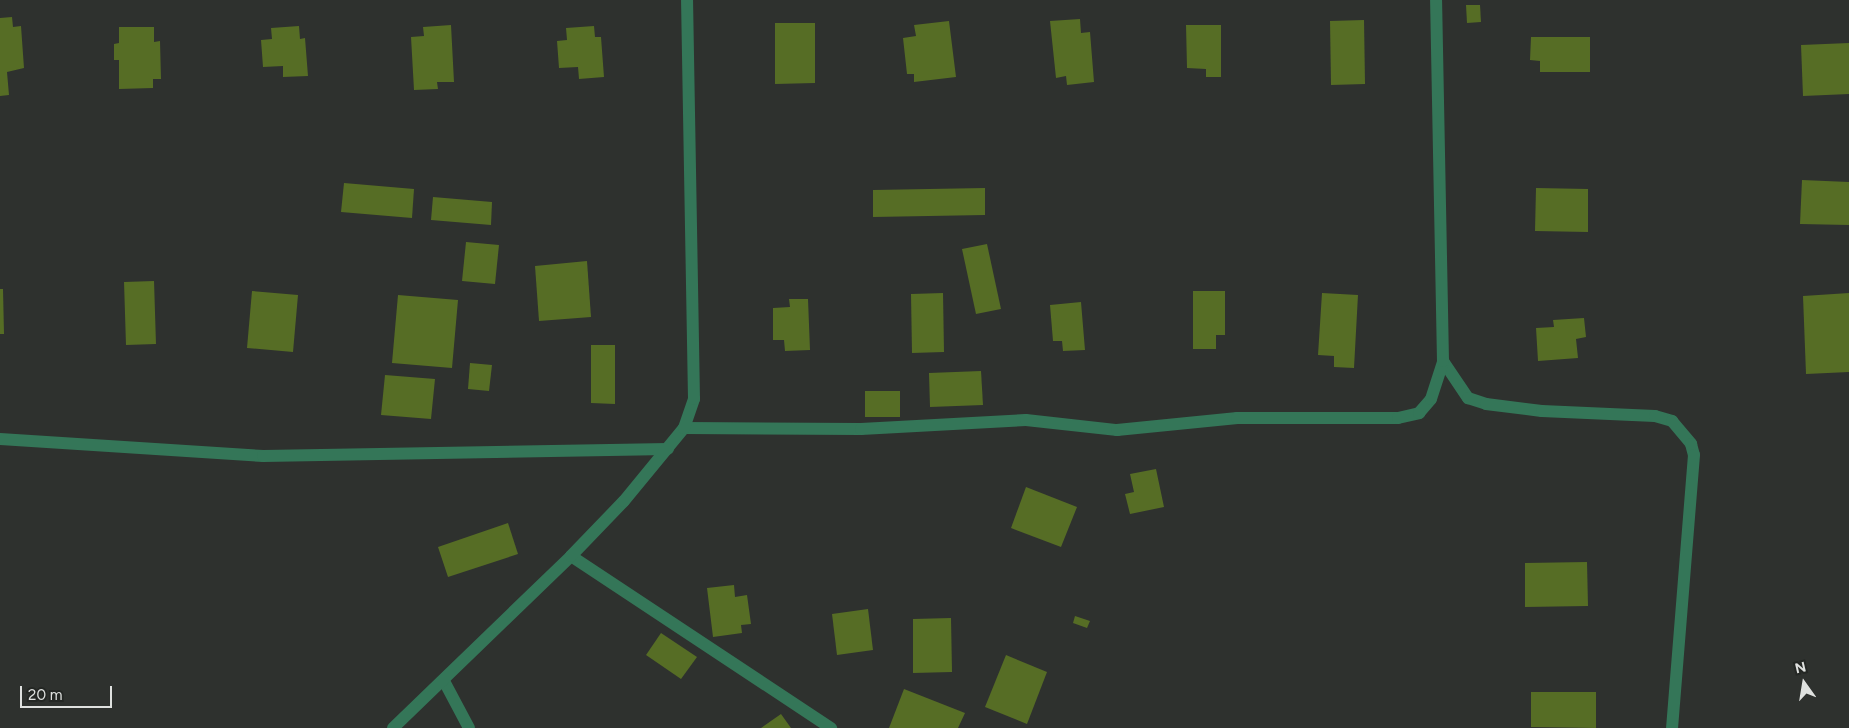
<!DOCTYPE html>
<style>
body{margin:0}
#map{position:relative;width:1849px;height:728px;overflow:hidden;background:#2e312e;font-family:Figtree,sans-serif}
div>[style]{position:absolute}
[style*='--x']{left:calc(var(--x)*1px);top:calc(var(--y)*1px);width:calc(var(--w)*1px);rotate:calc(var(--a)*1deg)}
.building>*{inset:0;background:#566d25}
.minor>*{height:12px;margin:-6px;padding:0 6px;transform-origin:6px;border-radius:6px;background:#347658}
span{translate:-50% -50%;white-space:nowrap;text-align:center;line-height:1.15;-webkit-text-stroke:5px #242724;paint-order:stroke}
.north{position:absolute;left:1779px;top:658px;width:50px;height:50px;-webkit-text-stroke:4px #242724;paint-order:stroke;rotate:347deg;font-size:14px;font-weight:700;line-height:20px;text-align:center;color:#dfe1df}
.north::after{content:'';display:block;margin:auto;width:18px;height:22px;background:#dfe1df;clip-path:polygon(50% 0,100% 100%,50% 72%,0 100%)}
.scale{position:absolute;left:20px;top:686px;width:92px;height:22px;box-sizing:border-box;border:2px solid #dfe1df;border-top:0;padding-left:6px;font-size:15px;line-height:18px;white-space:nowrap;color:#dfe1df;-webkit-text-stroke:4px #242724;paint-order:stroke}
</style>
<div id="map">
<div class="building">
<i style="clip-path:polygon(1466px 5px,1480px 5px,1481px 22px,1467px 23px)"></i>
<i style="clip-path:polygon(12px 17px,13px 27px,21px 26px,24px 68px,7px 72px,9px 95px,0 96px,0 18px)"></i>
<i style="clip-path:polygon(1080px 19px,1081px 33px,1090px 32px,1094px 82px,1067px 85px,1066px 76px,1056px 78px,1050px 21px)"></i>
<i style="clip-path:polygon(1364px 20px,1365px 84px,1331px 85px,1330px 21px)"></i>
<i style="clip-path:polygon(949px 21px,956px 77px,914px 82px,914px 74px,907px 74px,903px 38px,916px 36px,914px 25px)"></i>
<i style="clip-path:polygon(775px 23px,815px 23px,815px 83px,775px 84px)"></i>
<i style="clip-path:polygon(451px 25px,454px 82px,437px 82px,438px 89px,414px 90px,411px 37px,424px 36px,423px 27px)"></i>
<i style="clip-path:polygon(1186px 25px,1221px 25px,1221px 77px,1206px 77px,1206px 69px,1187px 68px)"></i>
<i style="clip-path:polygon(299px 26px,300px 39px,305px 38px,308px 76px,283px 77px,283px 66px,263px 67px,261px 40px,272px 39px,271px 28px)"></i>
<i style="clip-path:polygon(594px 26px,595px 37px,601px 37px,604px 77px,579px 79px,578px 67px,559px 68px,557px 41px,567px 40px,566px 28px)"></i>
<i style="clip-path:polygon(119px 27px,154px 27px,154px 42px,160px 41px,161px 79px,153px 79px,153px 88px,119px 89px,119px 60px,114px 60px,114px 44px,119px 43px)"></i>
<i style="clip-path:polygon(1531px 37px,1590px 37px,1590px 72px,1540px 72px,1540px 61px,1530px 60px)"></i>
<i style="clip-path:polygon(1849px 43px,1849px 94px,1803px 96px,1801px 45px)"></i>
<i style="clip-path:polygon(1802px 180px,1849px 182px,1849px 225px,1800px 224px)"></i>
<i style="clip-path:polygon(344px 183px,414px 189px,412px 218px,341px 212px)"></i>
<i style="clip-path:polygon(985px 188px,985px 215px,873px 217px,873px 190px)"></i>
<i style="clip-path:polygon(1536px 188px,1588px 189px,1588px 232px,1535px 231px)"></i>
<i style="clip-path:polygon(433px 197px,492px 202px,491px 225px,431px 220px)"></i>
<i style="clip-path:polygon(466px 242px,499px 245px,495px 284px,462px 281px)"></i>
<i style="clip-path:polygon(987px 244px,1001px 309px,976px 314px,962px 249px)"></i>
<i style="clip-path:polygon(587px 261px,591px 317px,539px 321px,535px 266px)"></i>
<i style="clip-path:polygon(154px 281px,156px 344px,126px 345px,124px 282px)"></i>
<i style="clip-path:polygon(0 289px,3px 289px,4px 334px,0 334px)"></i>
<i style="clip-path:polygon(252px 291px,298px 295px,293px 352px,247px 348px)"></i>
<i style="clip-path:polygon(1193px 291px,1225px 291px,1225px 335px,1216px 335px,1216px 349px,1193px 349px)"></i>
<i style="clip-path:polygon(943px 293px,944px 352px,912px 353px,911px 294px)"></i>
<i style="clip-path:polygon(1322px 293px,1358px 295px,1354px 368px,1334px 367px,1334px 356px,1318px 355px)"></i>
<i style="clip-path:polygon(1849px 293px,1849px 372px,1806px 374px,1803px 296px)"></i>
<i style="clip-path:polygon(398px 295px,458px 300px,452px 368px,392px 363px)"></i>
<i style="clip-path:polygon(789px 299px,808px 299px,810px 350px,785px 351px,784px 340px,773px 340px,773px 308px,790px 307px)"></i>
<i style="clip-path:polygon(1081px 302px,1085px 350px,1063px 351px,1062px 341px,1053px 341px,1050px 305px)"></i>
<i style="clip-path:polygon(1584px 318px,1586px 337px,1576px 339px,1578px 358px,1538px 361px,1536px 328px,1554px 327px,1553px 320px)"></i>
<i style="clip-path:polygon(591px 345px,615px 345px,615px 404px,591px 403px)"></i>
<i style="clip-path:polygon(470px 363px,492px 365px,489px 391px,468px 389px)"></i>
<i style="clip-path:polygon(981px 371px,983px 405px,930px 407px,929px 373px)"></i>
<i style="clip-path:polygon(385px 375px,435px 379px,431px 419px,381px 415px)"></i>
<i style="clip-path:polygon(865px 391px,900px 391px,900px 417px,865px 417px)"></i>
<i style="clip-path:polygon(1156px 469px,1164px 507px,1130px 514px,1125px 494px,1134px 492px,1130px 474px)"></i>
<i style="clip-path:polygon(1026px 487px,1077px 507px,1061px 547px,1011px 528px)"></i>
<i style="clip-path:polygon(508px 523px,518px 554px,448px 577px,438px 547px)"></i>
<i style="clip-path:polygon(1587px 562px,1588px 606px,1525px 607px,1525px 563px)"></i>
<i style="clip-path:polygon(734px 585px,735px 597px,747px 595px,751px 624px,741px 625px,742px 633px,713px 637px,707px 588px)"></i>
<i style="clip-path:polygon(868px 609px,873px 650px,837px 655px,832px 614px)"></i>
<i style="clip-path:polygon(1075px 616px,1090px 621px,1087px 628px,1073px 623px)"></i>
<i style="clip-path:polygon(951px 618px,952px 672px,913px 673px,913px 619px)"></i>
<i style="clip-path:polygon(661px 633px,697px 657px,681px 679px,646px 655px)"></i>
<i style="clip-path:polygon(1006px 655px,1047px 672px,1027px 724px,985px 707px)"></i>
<i style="clip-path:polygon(904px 689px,965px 713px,958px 728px,889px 728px)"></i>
<i style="clip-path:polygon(1531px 692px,1596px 692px,1596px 728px,1531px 727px)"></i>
<i style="clip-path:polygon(781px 714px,791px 728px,761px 728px)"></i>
</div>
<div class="minor">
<i style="--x:1443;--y:361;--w:45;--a:56"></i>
<i style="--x:1468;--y:398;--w:19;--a:18"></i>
<i style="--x:1486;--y:404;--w:56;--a:7.1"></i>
<i style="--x:1542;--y:411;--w:113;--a:2.5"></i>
<i style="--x:1655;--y:416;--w:18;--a:16"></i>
<i style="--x:1672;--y:421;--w:30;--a:50"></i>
<i style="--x:1691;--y:444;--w:11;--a:75"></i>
<i style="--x:1694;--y:455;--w:274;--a:94.6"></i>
<i style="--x:684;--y:428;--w:177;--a:0.3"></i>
<i style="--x:861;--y:429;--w:165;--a:-3.1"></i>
<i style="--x:1026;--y:420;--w:92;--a:6.3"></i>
<i style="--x:1117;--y:430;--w:121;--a:-5.7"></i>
<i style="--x:1237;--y:418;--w:161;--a:0"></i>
<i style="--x:1398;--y:418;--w:22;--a:-13"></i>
<i style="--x:1419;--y:413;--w:18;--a:-49"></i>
<i style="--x:1431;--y:399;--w:40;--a:-72"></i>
<i style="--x:1443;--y:361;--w:361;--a:-91.1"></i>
<i style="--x:0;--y:439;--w:264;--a:3.7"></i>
<i style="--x:263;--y:456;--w:405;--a:-1"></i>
<i style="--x:571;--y:556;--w:312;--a:33.5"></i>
<i style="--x:444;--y:681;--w:53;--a:62"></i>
<i style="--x:393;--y:728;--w:248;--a:-44"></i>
<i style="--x:571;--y:556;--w:76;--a:-46.1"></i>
<i style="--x:624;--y:501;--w:94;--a:-50.6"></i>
<i style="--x:684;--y:428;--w:31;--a:-71"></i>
<i style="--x:694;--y:399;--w:399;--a:-91"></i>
</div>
<div class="north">N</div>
<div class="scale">20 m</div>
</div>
